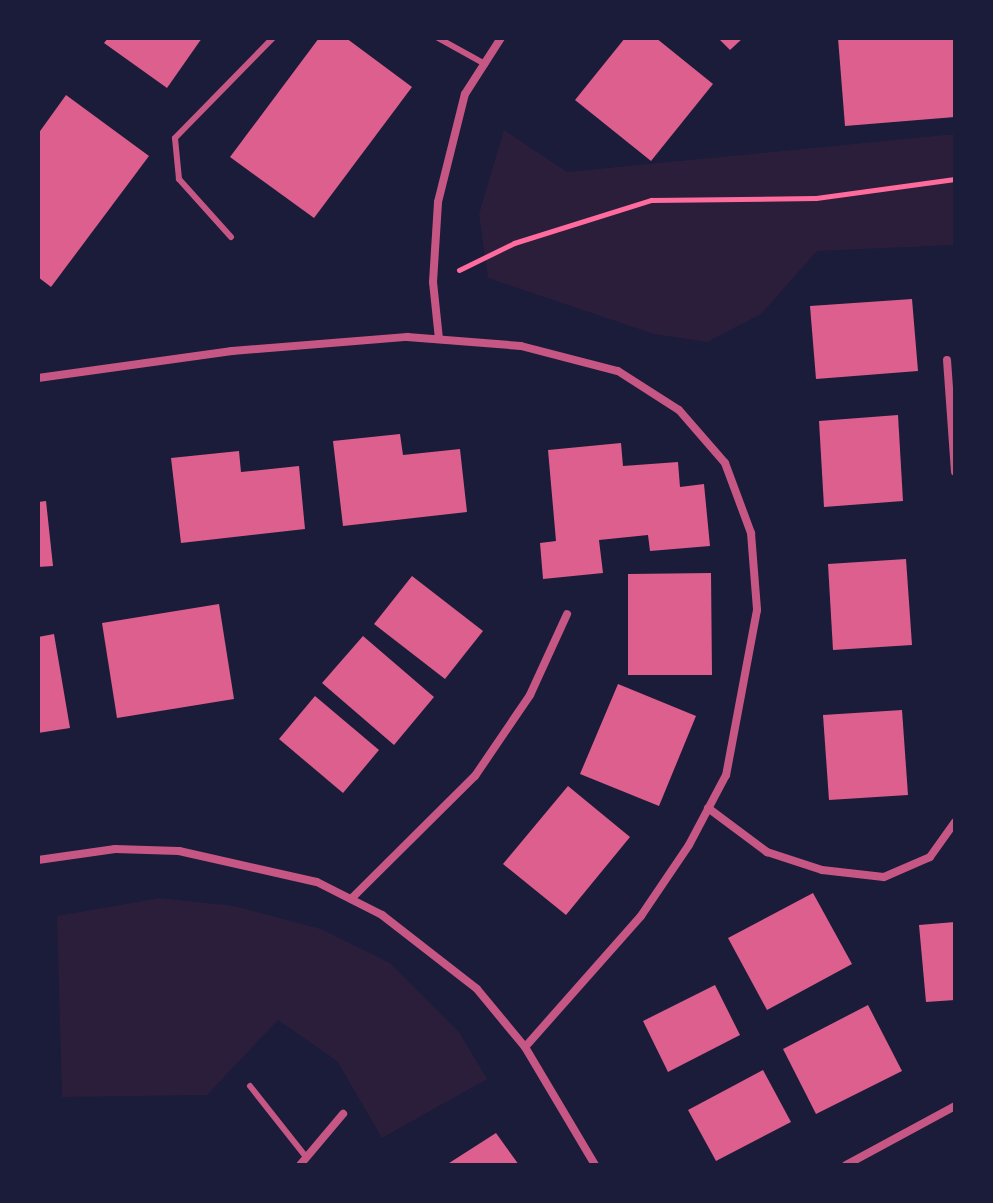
<!DOCTYPE html>
<style>
body{margin:0}
#map{position:relative;width:993px;height:1203px;overflow:hidden;background:#1b1b3a;font-family:"Playfair Display",serif}
div>[style]{position:absolute}
[style*='--x']{left:calc(var(--x)*1px);top:calc(var(--y)*1px);width:calc(var(--w)*1px);rotate:calc(var(--a)*1deg)}
.green>*{inset:0;background:#2a1e3b}
.building>*{inset:0;background:#dd5f8e}
.path>*{height:5px;margin:-2.5px;padding:0 2.5px;transform-origin:2.5px;border-radius:2.5px;background:#ff6b9d}
.service>*{height:6px;margin:-3px;padding:0 3px;transform-origin:3px;border-radius:3px;background:#c65784}
.minor>*{height:8px;margin:-4px;padding:0 4px;transform-origin:4px;border-radius:4px;background:#c65784}
span{translate:-50% -50%;white-space:nowrap;text-align:center;line-height:1.15;-webkit-text-stroke:8px #1b1b3a;paint-order:stroke}
.frame{position:absolute;inset:0;border:40px solid #1b1b3a;pointer-events:none}
</style>
<div id="map">
<div class="green">
<i style="clip-path:polygon(504px 130px,567px 172px,955px 134px,955px 245px,817px 251px,761px 314px,707px 342px,654px 334px,488px 278px,479px 214px)"></i>
<i style="clip-path:polygon(160px 898px,234px 906px,321px 929px,390px 963px,459px 1032px,487px 1079px,382px 1138px,337px 1061px,278px 1020px,207px 1095px,62px 1097px,57px 916px)"></i>
</div>
<div class="building">
<i style="clip-path:polygon(108px 38px,202px 38px,167px 88px,104px 43px)"></i>
<i style="clip-path:polygon(319px 38px,346px 38px,412px 87px,314px 218px,230px 157px)"></i>
<i style="clip-path:polygon(625px 38px,656px 38px,713px 84px,651px 161px,575px 100px)"></i>
<i style="clip-path:polygon(718px 38px,743px 38px,730px 50px)"></i>
<i style="clip-path:polygon(838px 38px,953px 38px,955px 117px,845px 126px)"></i>
<i style="clip-path:polygon(66px 95px,149px 156px,51px 287px,38px 277px,38px 134px)"></i>
<i style="clip-path:polygon(912px 299px,918px 371px,816px 379px,810px 306px)"></i>
<i style="clip-path:polygon(898px 415px,903px 501px,824px 507px,819px 421px)"></i>
<i style="clip-path:polygon(400px 434px,403px 455px,460px 449px,467px 512px,343px 526px,333px 441px)"></i>
<i style="clip-path:polygon(621px 443px,623px 466px,678px 462px,680px 487px,704px 484px,710px 546px,650px 551px,648px 535px,599px 540px,603px 573px,543px 579px,540px 543px,556px 541px,548px 450px)"></i>
<i style="clip-path:polygon(239px 451px,241px 472px,299px 466px,305px 529px,181px 543px,171px 458px)"></i>
<i style="clip-path:polygon(46px 501px,53px 566px,38px 567px,38px 502px)"></i>
<i style="clip-path:polygon(906px 559px,912px 645px,833px 650px,828px 564px)"></i>
<i style="clip-path:polygon(711px 573px,712px 675px,628px 675px,628px 574px)"></i>
<i style="clip-path:polygon(412px 576px,483px 631px,445px 679px,374px 624px)"></i>
<i style="clip-path:polygon(219px 604px,234px 699px,117px 718px,102px 623px)"></i>
<i style="clip-path:polygon(54px 634px,70px 728px,38px 733px,38px 637px)"></i>
<i style="clip-path:polygon(363px 636px,434px 697px,394px 745px,322px 683px)"></i>
<i style="clip-path:polygon(618px 684px,696px 716px,659px 806px,580px 774px)"></i>
<i style="clip-path:polygon(315px 696px,379px 750px,343px 793px,279px 739px)"></i>
<i style="clip-path:polygon(902px 710px,908px 795px,829px 800px,823px 715px)"></i>
<i style="clip-path:polygon(568px 786px,630px 837px,566px 915px,503px 864px)"></i>
<i style="clip-path:polygon(813px 893px,852px 964px,767px 1010px,728px 938px)"></i>
<i style="clip-path:polygon(955px 922px,955px 1000px,926px 1002px,919px 925px)"></i>
<i style="clip-path:polygon(715px 985px,740px 1035px,668px 1072px,643px 1021px)"></i>
<i style="clip-path:polygon(868px 1005px,902px 1071px,816px 1114px,783px 1049px)"></i>
<i style="clip-path:polygon(763px 1070px,791px 1122px,716px 1161px,688px 1110px)"></i>
<i style="clip-path:polygon(496px 1133px,519px 1165px,446px 1165px)"></i>
</div>
<div class="path">
<i style="--x:459;--y:270;--w:61;--a:-26.1"></i>
<i style="--x:514;--y:243;--w:144;--a:-17.4"></i>
<i style="--x:651;--y:200;--w:165;--a:-0.7"></i>
<i style="--x:816;--y:198;--w:140;--a:-7.8"></i>
</div>
<div class="service">
<i style="--x:438;--y:38;--w:54;--a:29"></i>
<i style="--x:231;--y:237;--w:78;--a:-131.9"></i>
<i style="--x:179;--y:179;--w:41;--a:-95.6"></i>
<i style="--x:175;--y:138;--w:140;--a:-45.6"></i>
<i style="--x:250;--y:1086;--w:90;--a:51.7"></i>
</div>
<div class="minor">
<i style="--x:439;--y:339;--w:57;--a:-96"></i>
<i style="--x:433;--y:282;--w:80;--a:-86.4"></i>
<i style="--x:438;--y:202;--w:111;--a:-76"></i>
<i style="--x:465;--y:94;--w:67;--a:-57.3"></i>
<i style="--x:947;--y:360;--w:112;--a:85.9"></i>
<i style="--x:38;--y:378;--w:196;--a:-7.9"></i>
<i style="--x:232;--y:351;--w:176;--a:-4.6"></i>
<i style="--x:407;--y:337;--w:114;--a:4.5"></i>
<i style="--x:521;--y:346;--w:100;--a:14.5"></i>
<i style="--x:618;--y:371;--w:72;--a:32.6"></i>
<i style="--x:679;--y:410;--w:70;--a:49"></i>
<i style="--x:725;--y:463;--w:75;--a:69.6"></i>
<i style="--x:751;--y:533;--w:77;--a:85.5"></i>
<i style="--x:757;--y:610;--w:168;--a:100.6"></i>
<i style="--x:726;--y:775;--w:79;--a:117.9"></i>
<i style="--x:689;--y:845;--w:86;--a:124.1"></i>
<i style="--x:641;--y:916;--w:175;--a:131.5"></i>
<i style="--x:708;--y:808;--w:74;--a:36.7"></i>
<i style="--x:767;--y:852;--w:58;--a:18.1"></i>
<i style="--x:822;--y:870;--w:62;--a:6.4"></i>
<i style="--x:884;--y:877;--w:50;--a:-23.5"></i>
<i style="--x:930;--y:857;--w:43;--a:-54.5"></i>
<i style="--x:38;--y:860;--w:78;--a:-8.1"></i>
<i style="--x:115;--y:849;--w:64;--a:1.8"></i>
<i style="--x:179;--y:851;--w:141;--a:12.7"></i>
<i style="--x:317;--y:882;--w:73;--a:26.9"></i>
<i style="--x:382;--y:915;--w:120;--a:37.9"></i>
<i style="--x:477;--y:989;--w:75;--a:50.4"></i>
<i style="--x:525;--y:1047;--w:137;--a:59.3"></i>
<i style="--x:351;--y:899;--w:175;--a:-44.8"></i>
<i style="--x:475;--y:776;--w:98;--a:-55.8"></i>
<i style="--x:530;--y:695;--w:89;--a:-65.4"></i>
<i style="--x:300;--y:1165;--w:67;--a:-49.9"></i>
<i style="--x:846;--y:1165;--w:124;--a:-28.4"></i>
</div>
<div class="frame"></div>
</div>
